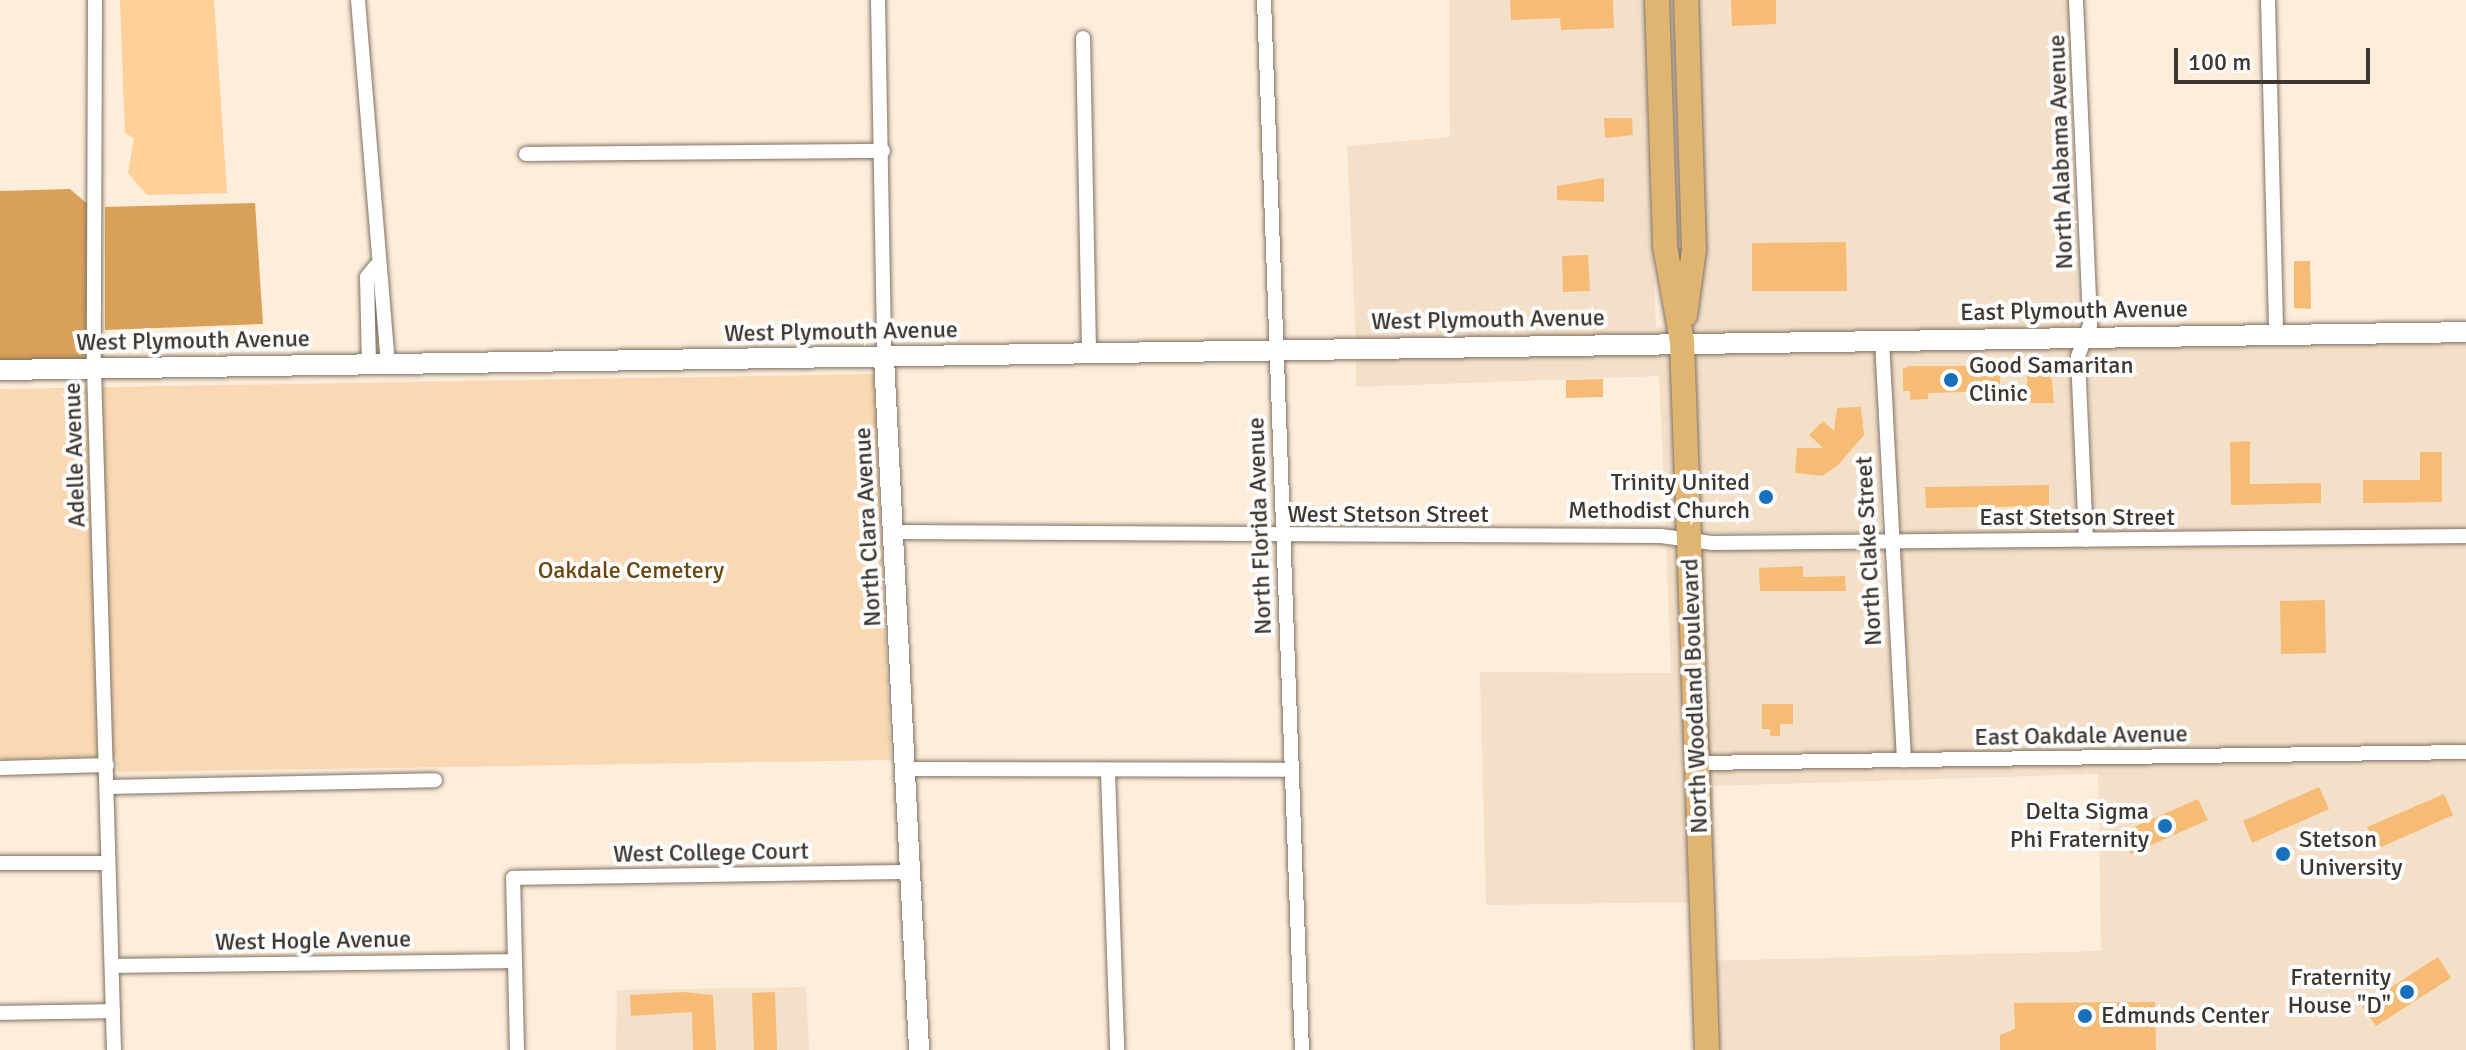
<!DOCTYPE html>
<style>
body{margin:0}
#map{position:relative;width:2466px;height:1050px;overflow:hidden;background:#fdeddb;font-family:Signika,sans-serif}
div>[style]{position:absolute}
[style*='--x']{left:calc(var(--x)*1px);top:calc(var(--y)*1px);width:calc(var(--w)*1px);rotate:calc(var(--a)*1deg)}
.built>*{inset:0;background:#f4e0c8}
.green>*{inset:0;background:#f9d8b3}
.forest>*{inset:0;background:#d9a059}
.water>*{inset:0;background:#fecf98}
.building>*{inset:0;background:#f6bc75}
.roads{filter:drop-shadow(0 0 2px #7f7162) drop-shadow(0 0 2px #7f7162)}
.street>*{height:14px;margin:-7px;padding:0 7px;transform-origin:7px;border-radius:7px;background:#fff}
.secondary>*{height:20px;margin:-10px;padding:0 10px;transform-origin:10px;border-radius:10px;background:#fff}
.primary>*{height:24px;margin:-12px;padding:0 12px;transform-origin:12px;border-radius:12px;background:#e0b571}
.dots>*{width:22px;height:22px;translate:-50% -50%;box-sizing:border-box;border:4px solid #fdfdfd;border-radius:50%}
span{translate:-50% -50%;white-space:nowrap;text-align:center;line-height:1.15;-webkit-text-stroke:8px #fdfdfd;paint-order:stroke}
.street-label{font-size:24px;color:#3e3731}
.poi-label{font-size:24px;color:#3e3731}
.left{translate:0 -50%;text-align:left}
.right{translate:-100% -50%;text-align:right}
.park-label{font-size:24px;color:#6a450d}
.scale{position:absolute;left:2174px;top:48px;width:196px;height:36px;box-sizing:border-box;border:4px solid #3e3731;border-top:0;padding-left:10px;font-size:24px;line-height:28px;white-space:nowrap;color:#3e3731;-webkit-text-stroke:6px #fdfdfd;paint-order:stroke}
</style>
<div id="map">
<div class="built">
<i style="clip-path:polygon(1449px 0,1645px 0,1656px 328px,1672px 326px,1674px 334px,1356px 342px,1347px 146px,1450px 137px)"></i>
<i style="clip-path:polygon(1692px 0,2070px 0,2078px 329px,1690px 334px,1697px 322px)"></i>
<i style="clip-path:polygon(2466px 340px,2466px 529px,2092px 532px,2089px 344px)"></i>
<i style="clip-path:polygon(2075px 345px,2079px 532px,1895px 533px,1889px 348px)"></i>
<i style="clip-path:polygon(1876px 348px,1881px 533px,1695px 533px,1689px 349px)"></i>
<i style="clip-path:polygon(1676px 349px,1682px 531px,1666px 529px,1659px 376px,1356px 387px,1356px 357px)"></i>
<i style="clip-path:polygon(2466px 544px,2466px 745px,1910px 752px,1895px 548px)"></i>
<i style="clip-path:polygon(1666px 545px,1682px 547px,1695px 902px,1486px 905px,1480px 672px,1671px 673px)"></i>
<i style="clip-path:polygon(1696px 548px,1882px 549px,1897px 752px,1704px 755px)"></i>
<i style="clip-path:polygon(2466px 752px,2466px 1050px,1707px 1050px,1704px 961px,2101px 951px,2098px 774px,1713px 786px,1717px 902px,1709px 902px,1704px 770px)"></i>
<i style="clip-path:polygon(806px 987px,809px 1050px,616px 1050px,617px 990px)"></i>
</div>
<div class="green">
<i style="clip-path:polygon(874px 374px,891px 760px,118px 772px,117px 757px,0 759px,0 389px)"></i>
</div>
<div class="forest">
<i style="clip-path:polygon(70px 189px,91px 207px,87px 361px,0 363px,0 191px)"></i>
<i style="clip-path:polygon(255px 203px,263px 324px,105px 330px,105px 207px)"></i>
</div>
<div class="water">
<i style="clip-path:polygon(120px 0,214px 0,227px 193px,147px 195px,128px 173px,134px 138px,125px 133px)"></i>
</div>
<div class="building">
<i style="clip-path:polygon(1510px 0,1613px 0,1614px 28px,1561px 30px,1560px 18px,1511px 20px)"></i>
<i style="clip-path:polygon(1731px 0,1776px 0,1776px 24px,1732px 26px)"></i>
<i style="clip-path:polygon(1604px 118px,1632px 118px,1633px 135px,1605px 138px)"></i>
<i style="clip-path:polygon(1604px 178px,1604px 202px,1557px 200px,1557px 186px)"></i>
<i style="clip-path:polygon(1846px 242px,1847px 291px,1752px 291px,1752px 243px)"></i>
<i style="clip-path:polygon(1588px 255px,1590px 291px,1563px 292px,1562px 256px)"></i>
<i style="clip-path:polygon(2294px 261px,2310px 261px,2311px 309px,2294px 308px)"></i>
<i style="clip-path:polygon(2000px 366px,2000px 391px,1928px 393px,1928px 399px,1910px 400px,1910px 391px,1903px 391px,1903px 369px,1909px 366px)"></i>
<i style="clip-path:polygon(2027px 366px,2051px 372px,2054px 403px,2027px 403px)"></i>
<i style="clip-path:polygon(1603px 379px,1603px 397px,1566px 398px,1566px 380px)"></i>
<i style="clip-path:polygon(1861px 407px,1864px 435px,1839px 464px,1823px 476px,1795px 473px,1797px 448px,1823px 448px,1809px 435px,1823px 421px,1834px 431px,1837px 408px)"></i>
<i style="clip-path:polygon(2250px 441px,2250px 484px,2321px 483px,2321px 503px,2231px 505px,2230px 442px)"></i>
<i style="clip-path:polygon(2420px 452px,2442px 452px,2442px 502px,2363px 503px,2363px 480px,2420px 480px)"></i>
<i style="clip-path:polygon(2049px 485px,2049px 506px,1926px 508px,1925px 487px)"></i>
<i style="clip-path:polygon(1803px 566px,1803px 577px,1845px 576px,1846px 591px,1760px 591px,1759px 568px)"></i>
<i style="clip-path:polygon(2325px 600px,2326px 653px,2281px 654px,2280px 601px)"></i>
<i style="clip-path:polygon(1762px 704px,1793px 704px,1793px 724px,1780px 724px,1780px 736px,1770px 736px,1770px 729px,1762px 729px)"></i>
<i style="clip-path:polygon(2319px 787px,2329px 809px,2252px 843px,2243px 821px)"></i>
<i style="clip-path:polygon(2444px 794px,2453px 815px,2377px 849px,2367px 827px)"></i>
<i style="clip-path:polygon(2198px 799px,2208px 820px,2131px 854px,2122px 832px)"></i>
<i style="clip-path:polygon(2438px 957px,2451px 978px,2376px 1026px,2362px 1006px)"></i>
<i style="clip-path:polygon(683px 992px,713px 995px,716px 1050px,693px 1050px,692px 1012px,631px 1016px,630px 995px)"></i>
<i style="clip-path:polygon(775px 992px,777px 1050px,754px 1050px,752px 993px)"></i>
<i style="clip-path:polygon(2155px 1002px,2156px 1050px,2000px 1050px,2000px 1035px,2015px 1029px,2014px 1003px)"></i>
</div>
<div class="roads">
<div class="street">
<i style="--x:95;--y:0;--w:369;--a:90.2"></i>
<i style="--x:94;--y:369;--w:681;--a:88.32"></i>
<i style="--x:358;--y:0;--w:365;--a:85.3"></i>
<i style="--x:878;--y:0;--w:358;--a:89"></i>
<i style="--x:1264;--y:0;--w:1051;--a:87.93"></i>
<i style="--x:2076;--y:0;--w:325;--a:87.5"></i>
<i style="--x:2090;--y:325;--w:34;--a:111"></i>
<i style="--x:2078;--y:357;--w:183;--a:87.5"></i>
<i style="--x:2268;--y:0;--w:334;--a:88.6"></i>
<i style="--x:1083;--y:38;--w:317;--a:88.9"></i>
<i style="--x:526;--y:154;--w:357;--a:-0.5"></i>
<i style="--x:1882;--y:340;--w:421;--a:87"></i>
<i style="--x:369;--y:365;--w:88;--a:-91.3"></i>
<i style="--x:367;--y:277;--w:14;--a:-51"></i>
<i style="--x:894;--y:532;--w:767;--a:0.3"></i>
<i style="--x:1661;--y:536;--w:51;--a:7.8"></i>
<i style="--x:1712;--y:543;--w:754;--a:-0.53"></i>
<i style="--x:1698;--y:763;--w:768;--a:-0.82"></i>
<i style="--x:0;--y:768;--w:107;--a:-1.6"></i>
<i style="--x:909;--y:769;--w:382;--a:0.1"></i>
<i style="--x:1108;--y:772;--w:278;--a:88.1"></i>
<i style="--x:107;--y:787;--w:328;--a:-1.2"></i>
<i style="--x:0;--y:863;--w:108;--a:0"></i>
<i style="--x:113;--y:966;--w:400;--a:-0.7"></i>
<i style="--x:0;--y:1013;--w:113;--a:-1"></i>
<i style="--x:517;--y:1050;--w:172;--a:-91.3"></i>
<i style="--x:513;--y:878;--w:398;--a:-0.9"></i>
</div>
<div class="secondary">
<i style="--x:884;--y:358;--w:693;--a:87.1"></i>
<i style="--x:0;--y:370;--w:2466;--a:-0.88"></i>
</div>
<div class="primary">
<i style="--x:1657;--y:0;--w:246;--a:88.1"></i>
<i style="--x:1665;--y:246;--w:97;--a:79.9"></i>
<i style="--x:1682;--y:341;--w:709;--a:87.98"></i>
<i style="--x:1685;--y:315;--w:67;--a:-82.2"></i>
<i style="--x:1694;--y:249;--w:249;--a:-91.8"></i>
</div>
</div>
<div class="dots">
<i style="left:1951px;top:380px;background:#1971be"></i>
<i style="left:1766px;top:497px;background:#1971be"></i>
<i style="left:2165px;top:826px;background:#1971be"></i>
<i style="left:2283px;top:854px;background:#1971be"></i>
<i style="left:2407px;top:992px;background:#1971be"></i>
<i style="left:2085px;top:1016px;background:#1971be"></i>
</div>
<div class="street-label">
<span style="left:2061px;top:152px;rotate:-92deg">North Alabama Avenue</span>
<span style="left:2074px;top:311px;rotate:-1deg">East Plymouth Avenue</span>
<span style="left:1488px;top:320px;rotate:-1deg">West Plymouth Avenue</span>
<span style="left:841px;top:332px;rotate:-1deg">West Plymouth Avenue</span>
<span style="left:193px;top:341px;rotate:-1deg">West Plymouth Avenue</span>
<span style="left:75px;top:455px;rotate:-92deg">Adelle Avenue</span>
<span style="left:1388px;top:515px">West Stetson Street</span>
<span style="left:2077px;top:518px">East Stetson Street</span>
<span style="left:1260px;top:526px;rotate:-92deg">North Florida Avenue</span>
<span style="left:868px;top:527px;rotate:-93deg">North Clara Avenue</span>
<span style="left:1869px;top:551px;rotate:-93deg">North Clake Street</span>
<span style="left:1695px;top:696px;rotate:-92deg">North Woodland Boulevard</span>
<span style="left:2081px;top:736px;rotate:-1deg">East Oakdale Avenue</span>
<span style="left:711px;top:853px;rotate:-1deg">West College Court</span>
<span style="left:313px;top:941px;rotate:-1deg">West Hogle Avenue</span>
</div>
<div class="poi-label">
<span class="left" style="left:1969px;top:380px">Good Samaritan<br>Clinic</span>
<span class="right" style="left:1750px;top:497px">Trinity United<br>Methodist Church</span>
<span class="right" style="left:2149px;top:826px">Delta Sigma<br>Phi Fraternity</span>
<span class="left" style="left:2299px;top:854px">Stetson<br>University</span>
<span class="right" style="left:2391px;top:992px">Fraternity<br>House "D"</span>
<span class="left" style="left:2101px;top:1016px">Edmunds Center</span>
</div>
<div class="park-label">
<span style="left:631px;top:571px">Oakdale Cemetery</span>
</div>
<div class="scale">100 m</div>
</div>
